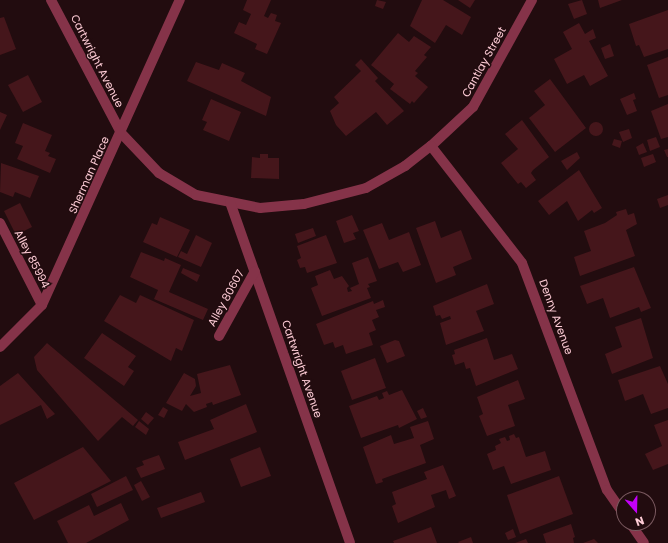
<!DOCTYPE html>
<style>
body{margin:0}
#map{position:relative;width:668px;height:543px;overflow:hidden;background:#220c0f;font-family:Poppins,sans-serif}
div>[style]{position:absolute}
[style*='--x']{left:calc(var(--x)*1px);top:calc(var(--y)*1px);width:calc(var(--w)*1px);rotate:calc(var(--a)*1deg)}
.building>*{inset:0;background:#45161b}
.round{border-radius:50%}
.minor>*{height:10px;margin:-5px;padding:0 5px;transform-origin:5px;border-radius:5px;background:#853349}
span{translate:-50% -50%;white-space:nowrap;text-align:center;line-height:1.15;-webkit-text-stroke:3px #220c0f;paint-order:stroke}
.street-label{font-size:11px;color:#ffcdd7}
.north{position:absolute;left:616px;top:491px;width:40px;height:40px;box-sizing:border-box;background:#220c0f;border:1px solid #7a595f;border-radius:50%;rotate:160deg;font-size:11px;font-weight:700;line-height:16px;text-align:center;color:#ffcdd7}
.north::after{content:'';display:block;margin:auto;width:14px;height:18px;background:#c300f8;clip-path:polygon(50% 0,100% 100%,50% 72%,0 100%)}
</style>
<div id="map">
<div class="building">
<i style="clip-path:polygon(247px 0,271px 0,264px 16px,268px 18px,271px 13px,277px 15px,275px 21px,281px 23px,267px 54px,255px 49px,257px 44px,234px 33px,239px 22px,246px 25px,251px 14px,243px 10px)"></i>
<i style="clip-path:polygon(377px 0,386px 2px,383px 9px,375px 6px)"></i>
<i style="clip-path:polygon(422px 0,443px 0,471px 17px,462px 35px,446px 25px,435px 43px,410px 26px)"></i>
<i style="clip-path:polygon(458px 0,475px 0,470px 8px)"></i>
<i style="clip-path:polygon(582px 0,587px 14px,574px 19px,568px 4px)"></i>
<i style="clip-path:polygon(598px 0,622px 0,600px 8px)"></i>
<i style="clip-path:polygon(668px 10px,668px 49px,644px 57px,639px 45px,636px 46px,629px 24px)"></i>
<i style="clip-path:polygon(4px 17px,16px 49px,0 55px,0 18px)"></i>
<i style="clip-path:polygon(579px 23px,585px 34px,593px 29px,596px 38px,589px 41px,608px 76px,590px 86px,584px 75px,567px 84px,554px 59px,572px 49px,563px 32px)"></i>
<i style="clip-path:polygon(398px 33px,409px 42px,414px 36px,431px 47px,424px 55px,427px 57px,415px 71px,418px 73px,415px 76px,428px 87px,414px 103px,412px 101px,410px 104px,390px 89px,394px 84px,371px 65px)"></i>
<i style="clip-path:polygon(610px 44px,614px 56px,605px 59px,601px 48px)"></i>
<i style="clip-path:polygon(668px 57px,668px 95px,659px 98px,647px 65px)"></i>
<i style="clip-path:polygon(361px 59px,378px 78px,375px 81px,404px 111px,387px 125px,376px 112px,346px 136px,336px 125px,330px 111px,339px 103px,334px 97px,361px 71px,355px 65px)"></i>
<i style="clip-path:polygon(196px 62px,219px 70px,222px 63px,245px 73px,241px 81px,271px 97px,266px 116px,187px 81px)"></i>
<i style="clip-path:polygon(28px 75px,42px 102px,23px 112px,8px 85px)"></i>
<i style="clip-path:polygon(550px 79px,586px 128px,555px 152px,529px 118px,545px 105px,534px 91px)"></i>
<i style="clip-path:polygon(634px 93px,636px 99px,633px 100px,637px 111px,627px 115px,620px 99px)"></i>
<i style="clip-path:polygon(211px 99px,241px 112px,229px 141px,203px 130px,207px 122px,202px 120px)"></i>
<i style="clip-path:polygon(668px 104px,668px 137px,661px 139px,651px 111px)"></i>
<i style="clip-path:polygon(0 112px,7px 115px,0 130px)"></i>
<i style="clip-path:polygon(522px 120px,549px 157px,533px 170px,531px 173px,536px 180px,526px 188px,521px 182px,518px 184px,501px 163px,518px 149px,505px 134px)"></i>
<i class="round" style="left:589px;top:122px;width:14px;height:14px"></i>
<i style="clip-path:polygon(23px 123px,52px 135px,45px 151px,50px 153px,48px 156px,56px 159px,50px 173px,17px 159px,23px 146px,15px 143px)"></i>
<i style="clip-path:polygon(629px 129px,632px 138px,623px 142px,619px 132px)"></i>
<i style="clip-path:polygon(656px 137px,660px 147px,650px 151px,647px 140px)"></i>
<i style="clip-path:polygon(614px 139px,622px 141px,620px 148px,612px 145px)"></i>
<i style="clip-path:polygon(643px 143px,647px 152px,639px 155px,636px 147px)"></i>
<i style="clip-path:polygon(668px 149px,668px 157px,667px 157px,664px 150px)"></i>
<i style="clip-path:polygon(577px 152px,580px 158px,567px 170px,561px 161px)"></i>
<i style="clip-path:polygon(260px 154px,268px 154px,268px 158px,279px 158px,279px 179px,251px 178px,252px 157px,260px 158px)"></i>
<i style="clip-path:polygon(653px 154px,656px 162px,644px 167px,641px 158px)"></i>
<i style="clip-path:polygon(1px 163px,39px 176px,30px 198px,15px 192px,13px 197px,0 192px)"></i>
<i style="clip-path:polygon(579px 170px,602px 208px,594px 213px,592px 210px,578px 221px,567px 201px,549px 215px,538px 201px)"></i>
<i style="clip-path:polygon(668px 195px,668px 205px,660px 208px,657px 199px)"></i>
<i style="clip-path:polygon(20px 203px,32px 227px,16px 235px,4px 211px)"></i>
<i style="clip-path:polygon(626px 209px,628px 215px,634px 213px,637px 224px,626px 230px,635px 256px,580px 276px,574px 257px,591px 251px,584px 231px,605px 223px,617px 215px,616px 212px)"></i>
<i style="clip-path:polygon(352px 215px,359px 231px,353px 233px,356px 239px,344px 243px,336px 221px)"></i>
<i style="clip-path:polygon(160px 217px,190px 230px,177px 257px,143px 242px,152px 223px,157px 225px)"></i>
<i style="clip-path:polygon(435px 221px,441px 238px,461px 230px,472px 259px,453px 267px,456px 275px,436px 283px,416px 228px)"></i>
<i style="clip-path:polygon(382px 223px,389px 240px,409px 232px,421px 265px,403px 272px,398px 262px,379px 269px,363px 230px)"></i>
<i style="clip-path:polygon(313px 228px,316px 236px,298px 243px,295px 234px)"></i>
<i style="clip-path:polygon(196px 235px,212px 243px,201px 267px,178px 257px,181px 251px,187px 254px)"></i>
<i style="clip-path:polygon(326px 235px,337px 263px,307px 273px,305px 267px,300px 268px,297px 260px,301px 258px,297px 246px)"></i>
<i style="clip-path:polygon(141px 252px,164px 261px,165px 258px,181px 265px,169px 292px,208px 309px,203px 320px,154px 299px,158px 290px,130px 277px)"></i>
<i style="clip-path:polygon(368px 257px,377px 281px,368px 284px,370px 287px,367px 288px,371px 298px,322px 316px,311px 288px,318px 285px,315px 276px,330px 270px,334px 279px,342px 276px,349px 286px,347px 288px,348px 292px,352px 291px,350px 288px,359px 284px,352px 263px)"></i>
<i style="clip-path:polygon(634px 267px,651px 308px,641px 312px,639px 307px,610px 318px,603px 298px,587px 304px,580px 286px)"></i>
<i style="clip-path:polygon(183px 268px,200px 275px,197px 282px,181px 273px)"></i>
<i style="clip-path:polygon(487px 284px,494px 304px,476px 311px,484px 331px,446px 345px,440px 323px,451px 319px,450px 316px,442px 319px,440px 315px,436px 316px,433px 306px)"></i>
<i style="clip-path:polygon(120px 295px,136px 303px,140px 295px,194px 320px,182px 351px,176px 348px,171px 361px,104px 321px)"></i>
<i style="clip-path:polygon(383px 300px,385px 307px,376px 310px,379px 317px,372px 320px,376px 330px,369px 333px,373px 345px,346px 354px,343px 345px,335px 348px,333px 342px,324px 345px,316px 324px,373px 301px,374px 304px)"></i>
<i style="clip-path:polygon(641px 318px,653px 358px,612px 374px,605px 354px,622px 347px,615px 327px)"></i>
<i style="clip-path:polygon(102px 333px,136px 356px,128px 367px,134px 371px,124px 386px,84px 358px)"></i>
<i style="clip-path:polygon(487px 338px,494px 360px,512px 354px,518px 369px,476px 386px,470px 368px,466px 369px,464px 362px,455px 365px,452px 355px,455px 354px,454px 350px)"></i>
<i style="clip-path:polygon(395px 340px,399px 341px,405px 356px,387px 363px,380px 346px)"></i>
<i style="clip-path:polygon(47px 343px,138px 420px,133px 426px,122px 417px,98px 441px,37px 370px,34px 357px)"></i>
<i style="clip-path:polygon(375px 358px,386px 388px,352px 400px,341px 371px)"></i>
<i style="clip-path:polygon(230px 365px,241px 395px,213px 405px,212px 402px,206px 404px,207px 407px,194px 412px,186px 404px,182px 411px,166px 403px,184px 373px,195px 379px,196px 386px,190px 396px,201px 393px,197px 374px)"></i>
<i style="clip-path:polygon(660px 366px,668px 384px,668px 408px,651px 414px,643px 394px,625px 401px,618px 380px)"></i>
<i style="clip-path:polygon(18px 373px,55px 414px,47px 419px,41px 405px,0 425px,0 386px)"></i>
<i style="clip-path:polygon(518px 380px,525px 399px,508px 405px,515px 426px,487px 436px,479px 416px,483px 414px,477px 397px)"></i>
<i style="clip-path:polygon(402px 390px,417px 419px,399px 428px,398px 425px,361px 438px,349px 406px,377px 396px,379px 400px,384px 398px,382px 393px,387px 391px,389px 395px)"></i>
<i style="clip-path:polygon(246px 404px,257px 432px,185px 460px,178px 442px,214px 429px,210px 420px)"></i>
<i style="clip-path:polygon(163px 407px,168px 410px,164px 418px,158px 415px)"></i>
<i style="clip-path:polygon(423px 408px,427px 417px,421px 419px,417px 411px)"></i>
<i style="clip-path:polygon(146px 412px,154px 418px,148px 425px,141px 419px)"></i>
<i style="clip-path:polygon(668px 420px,668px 464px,653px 470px,645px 454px,662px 446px,654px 425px)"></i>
<i style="clip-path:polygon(139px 421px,149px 429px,146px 435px,135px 427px)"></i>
<i style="clip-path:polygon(428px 421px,434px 439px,420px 445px,426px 463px,382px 479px,383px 482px,376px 484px,363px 447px,391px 435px,394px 444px,414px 438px,410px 427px)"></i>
<i style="clip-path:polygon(514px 434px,516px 438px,519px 437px,526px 457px,545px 451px,551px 470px,511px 484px,504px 466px,493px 470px,487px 454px,496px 450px,495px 446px,501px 443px,499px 439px,505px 437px,507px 441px,510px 440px,509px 436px)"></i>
<i style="clip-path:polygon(83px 447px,111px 481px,34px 520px,14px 483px)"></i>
<i style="clip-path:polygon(260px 447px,271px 476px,241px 487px,230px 459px)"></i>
<i style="clip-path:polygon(159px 455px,165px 469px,141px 478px,136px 468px,144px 465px,142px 461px)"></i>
<i style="clip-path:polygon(443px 465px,456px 496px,449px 499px,446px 490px,431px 495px,435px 507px,398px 523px,392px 506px,396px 504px,392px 492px,427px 479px,424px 472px)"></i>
<i style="clip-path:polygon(126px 476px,133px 490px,97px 507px,91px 494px)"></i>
<i style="clip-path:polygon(559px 476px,573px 514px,520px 534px,507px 495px)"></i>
<i style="clip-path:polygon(141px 481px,150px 497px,142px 501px,134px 485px)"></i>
<i style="clip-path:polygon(201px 492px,205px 502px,161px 518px,157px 508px)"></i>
<i style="clip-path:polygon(121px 503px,129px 520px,86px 543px,68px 543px,57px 521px,89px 505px,94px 516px)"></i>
<i style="clip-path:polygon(571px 524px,575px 537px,573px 538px,574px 543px,546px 543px,543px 534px)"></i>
<i style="clip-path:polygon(431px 527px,437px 543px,394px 543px,393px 541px)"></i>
<i style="clip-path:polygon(513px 529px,516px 537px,508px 540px,505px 533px)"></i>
<i style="clip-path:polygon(471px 537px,473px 543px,459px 543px,458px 542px)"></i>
<i style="clip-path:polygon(526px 539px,528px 543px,515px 543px)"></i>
<i style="clip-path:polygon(594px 539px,598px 543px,583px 543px)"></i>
</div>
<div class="minor">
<i style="--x:51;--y:0;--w:150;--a:62.2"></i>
<i style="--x:121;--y:133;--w:55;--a:46.5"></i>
<i style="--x:159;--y:173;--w:43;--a:30.7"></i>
<i style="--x:196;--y:195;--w:65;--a:11.5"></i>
<i style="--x:260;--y:208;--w:44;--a:-5.2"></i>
<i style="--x:304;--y:204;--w:64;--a:-14.5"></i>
<i style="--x:366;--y:188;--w:45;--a:-29.4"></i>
<i style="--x:405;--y:166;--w:33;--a:-38"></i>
<i style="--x:431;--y:146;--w:57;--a:-42.9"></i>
<i style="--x:473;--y:107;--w:122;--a:-61.1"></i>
<i style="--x:431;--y:146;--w:148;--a:52.1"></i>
<i style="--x:522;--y:263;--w:242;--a:69.5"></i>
<i style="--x:607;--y:490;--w:29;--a:55"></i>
<i style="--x:230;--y:202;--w:361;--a:70.6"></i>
<i style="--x:0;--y:223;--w:92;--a:62.9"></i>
<i style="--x:219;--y:336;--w:74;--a:-61"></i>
<i style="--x:0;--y:347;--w:59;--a:-45"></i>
<i style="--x:42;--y:305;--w:335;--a:-65.7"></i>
<i style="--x:630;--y:523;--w:24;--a:55"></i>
</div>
<div class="street-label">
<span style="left:97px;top:61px;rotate:63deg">Cartwright Avenue</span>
<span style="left:484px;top:62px;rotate:-61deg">Cantlay Street</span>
<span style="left:89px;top:175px;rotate:-66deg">Sherman Place</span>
<span style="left:32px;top:259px;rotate:63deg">Alley 85994</span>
<span style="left:226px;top:298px;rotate:-61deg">Alley 80607</span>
<span style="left:556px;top:317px;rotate:70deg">Denny Avenue</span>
<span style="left:302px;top:369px;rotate:71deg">Cartwright Avenue</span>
</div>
<div class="north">N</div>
</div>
